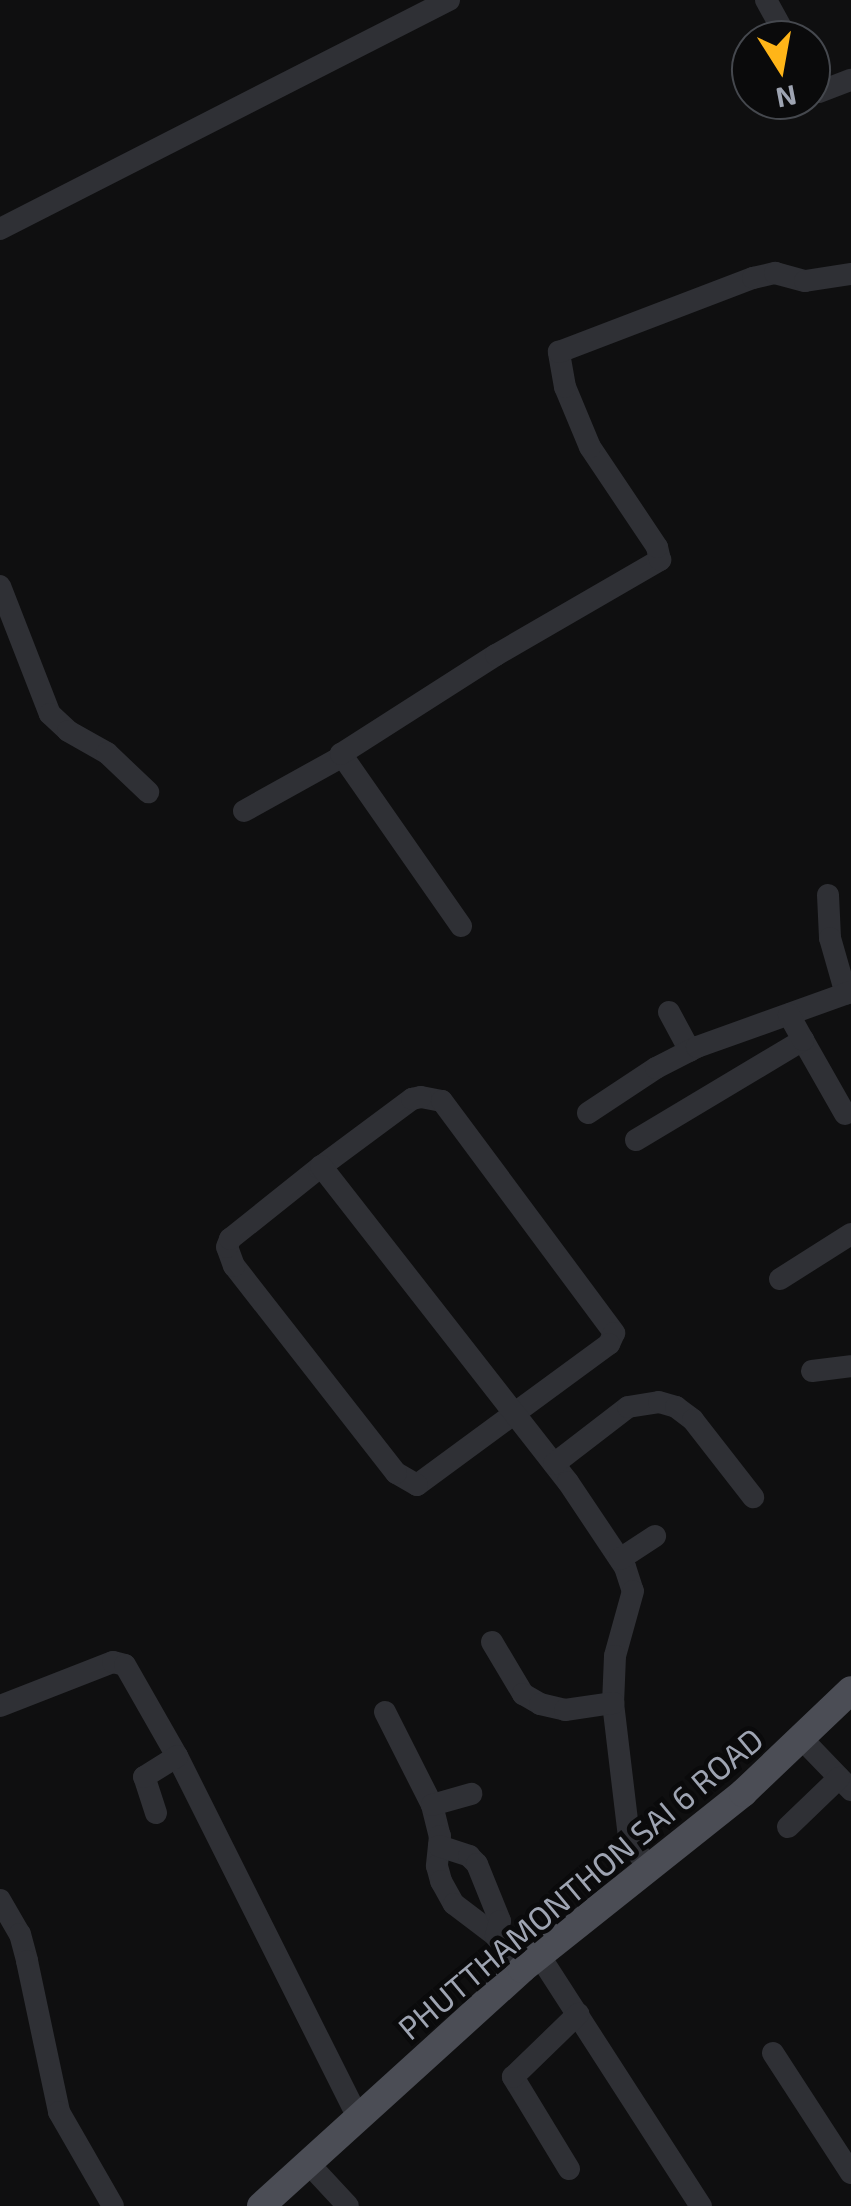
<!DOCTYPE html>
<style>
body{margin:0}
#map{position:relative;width:851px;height:2206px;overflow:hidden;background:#0f0f10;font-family:"Exo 2",sans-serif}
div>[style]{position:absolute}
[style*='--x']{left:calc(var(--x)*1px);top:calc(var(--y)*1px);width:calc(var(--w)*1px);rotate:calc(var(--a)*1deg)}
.minor>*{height:22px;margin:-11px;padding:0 11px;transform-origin:11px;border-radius:11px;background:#2f3035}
.major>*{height:28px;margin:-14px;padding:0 14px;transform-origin:14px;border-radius:14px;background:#4b4d55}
span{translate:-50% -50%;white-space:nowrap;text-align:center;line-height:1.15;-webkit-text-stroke:9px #0a0a0b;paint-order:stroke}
.street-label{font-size:32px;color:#9ea4b2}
.north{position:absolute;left:731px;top:20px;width:100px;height:100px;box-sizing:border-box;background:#0a0a0b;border:2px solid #45484e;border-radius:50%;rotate:169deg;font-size:28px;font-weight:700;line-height:40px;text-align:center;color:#9ea4b2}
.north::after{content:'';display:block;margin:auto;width:35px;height:45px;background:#ffb518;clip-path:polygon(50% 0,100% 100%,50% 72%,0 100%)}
</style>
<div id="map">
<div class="minor">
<i style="--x:766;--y:0;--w:46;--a:61.2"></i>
<i style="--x:811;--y:80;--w:14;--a:56"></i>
<i style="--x:819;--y:92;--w:34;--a:-21"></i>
<i style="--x:0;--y:229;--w:504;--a:-27.02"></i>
<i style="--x:0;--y:586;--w:137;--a:68.7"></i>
<i style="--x:50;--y:714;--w:25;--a:43"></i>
<i style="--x:68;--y:731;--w:45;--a:29.4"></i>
<i style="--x:107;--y:753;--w:57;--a:43.6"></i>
<i style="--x:244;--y:811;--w:111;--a:-29.1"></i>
<i style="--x:828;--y:895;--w:43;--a:87.3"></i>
<i style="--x:830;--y:938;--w:58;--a:74.1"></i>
<i style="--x:461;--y:926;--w:210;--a:-124.9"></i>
<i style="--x:341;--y:754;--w:184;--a:-32.6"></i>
<i style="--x:496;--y:655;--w:190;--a:-30.1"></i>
<i style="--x:660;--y:560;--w:13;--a:-103"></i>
<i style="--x:657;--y:547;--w:120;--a:-123.8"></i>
<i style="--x:590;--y:447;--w:65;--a:-112.6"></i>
<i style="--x:565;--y:387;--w:36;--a:-100"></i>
<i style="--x:559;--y:352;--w:208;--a:-20.9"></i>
<i style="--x:753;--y:278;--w:23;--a:-13"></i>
<i style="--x:775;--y:273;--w:31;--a:15"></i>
<i style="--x:805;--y:281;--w:47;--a:-8.7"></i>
<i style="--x:669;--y:1012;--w:44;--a:61.7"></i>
<i style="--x:803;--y:1040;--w:85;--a:60.4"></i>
<i style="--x:421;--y:1097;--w:21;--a:11"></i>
<i style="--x:442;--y:1101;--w:289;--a:53.4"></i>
<i style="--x:614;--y:1333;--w:12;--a:114"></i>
<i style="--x:609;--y:1344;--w:238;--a:143.7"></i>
<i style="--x:417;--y:1485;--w:24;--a:-150"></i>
<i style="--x:396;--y:1473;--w:263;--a:-128"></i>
<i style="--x:234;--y:1266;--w:20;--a:-110"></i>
<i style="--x:227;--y:1247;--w:9;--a:-69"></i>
<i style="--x:230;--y:1239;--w:114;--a:-38.6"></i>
<i style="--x:319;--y:1168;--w:116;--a:-36.6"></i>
<i style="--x:412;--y:1099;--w:9;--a:-13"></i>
<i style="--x:588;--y:1113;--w:82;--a:-33.5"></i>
<i style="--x:656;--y:1068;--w:46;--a:-27.1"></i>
<i style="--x:697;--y:1047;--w:164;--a:-19.7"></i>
<i style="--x:636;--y:1140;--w:195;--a:-30.9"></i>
<i style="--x:803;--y:1040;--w:29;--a:-119"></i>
<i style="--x:321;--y:1166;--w:401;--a:52"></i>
<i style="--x:568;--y:1482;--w:102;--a:56.2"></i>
<i style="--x:625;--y:1567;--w:25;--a:72"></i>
<i style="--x:633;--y:1591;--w:67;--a:105.5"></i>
<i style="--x:615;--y:1656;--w:47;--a:92.4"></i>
<i style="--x:613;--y:1703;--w:136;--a:83.2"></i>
<i style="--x:629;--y:1838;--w:36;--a:58"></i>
<i style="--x:780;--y:1279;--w:84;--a:-32.4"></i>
<i style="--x:812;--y:1371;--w:39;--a:-7"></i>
<i style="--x:554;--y:1464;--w:93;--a:-37.6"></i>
<i style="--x:628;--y:1407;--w:31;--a:-9"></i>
<i style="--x:659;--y:1402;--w:18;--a:16"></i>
<i style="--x:676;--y:1407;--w:21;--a:37"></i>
<i style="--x:693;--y:1420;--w:98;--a:52.1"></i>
<i style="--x:620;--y:1559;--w:42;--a:-33.3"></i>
<i style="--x:492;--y:1642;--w:61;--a:59.2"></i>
<i style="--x:523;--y:1694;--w:20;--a:30"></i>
<i style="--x:540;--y:1704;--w:26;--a:13"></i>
<i style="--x:565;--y:1710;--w:49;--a:-8.3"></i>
<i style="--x:0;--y:1706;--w:121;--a:-21.3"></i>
<i style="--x:113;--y:1662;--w:12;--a:14"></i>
<i style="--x:125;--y:1665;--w:105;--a:60.3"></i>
<i style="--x:177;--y:1756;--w:406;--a:63.4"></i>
<i style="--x:385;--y:1712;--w:104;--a:63.2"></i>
<i style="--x:432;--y:1805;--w:32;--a:76"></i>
<i style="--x:440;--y:1836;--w:30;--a:96"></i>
<i style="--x:437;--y:1866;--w:16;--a:75"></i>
<i style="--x:441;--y:1881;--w:26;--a:61"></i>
<i style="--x:454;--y:1904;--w:53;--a:37.3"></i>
<i style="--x:496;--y:1936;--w:42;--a:51.8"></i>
<i style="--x:802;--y:1739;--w:71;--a:46.1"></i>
<i style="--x:432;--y:1805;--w:41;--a:-15.8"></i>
<i style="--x:156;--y:1813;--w:38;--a:-108"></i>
<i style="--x:144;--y:1777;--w:39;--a:-32"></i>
<i style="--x:788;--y:1827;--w:71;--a:-43.9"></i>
<i style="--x:439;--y:1846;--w:32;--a:18"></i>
<i style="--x:469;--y:1856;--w:11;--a:45"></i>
<i style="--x:477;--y:1864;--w:61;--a:68"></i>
<i style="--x:500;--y:1921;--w:16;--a:105"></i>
<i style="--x:0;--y:1900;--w:39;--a:60"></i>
<i style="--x:20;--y:1934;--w:28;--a:75"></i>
<i style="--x:27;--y:1961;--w:154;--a:78"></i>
<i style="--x:59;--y:2112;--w:108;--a:60.1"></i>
<i style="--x:539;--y:1955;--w:299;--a:57.2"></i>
<i style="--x:773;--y:2053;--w:143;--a:57"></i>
<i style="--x:309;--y:2164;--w:57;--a:47.1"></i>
<i style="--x:569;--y:2169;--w:108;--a:-121.3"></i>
<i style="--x:513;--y:2077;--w:91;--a:-44.1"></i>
</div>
<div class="major">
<i style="--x:261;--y:2206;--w:353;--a:-42.2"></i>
<i style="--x:522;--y:1969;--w:283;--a:-38.5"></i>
<i style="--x:743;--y:1793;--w:149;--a:-43.6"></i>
</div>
<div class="street-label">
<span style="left:580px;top:1883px;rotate:-40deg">PHUTTHAMONTHON SAI 6 ROAD</span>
</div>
<div class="north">N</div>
</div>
